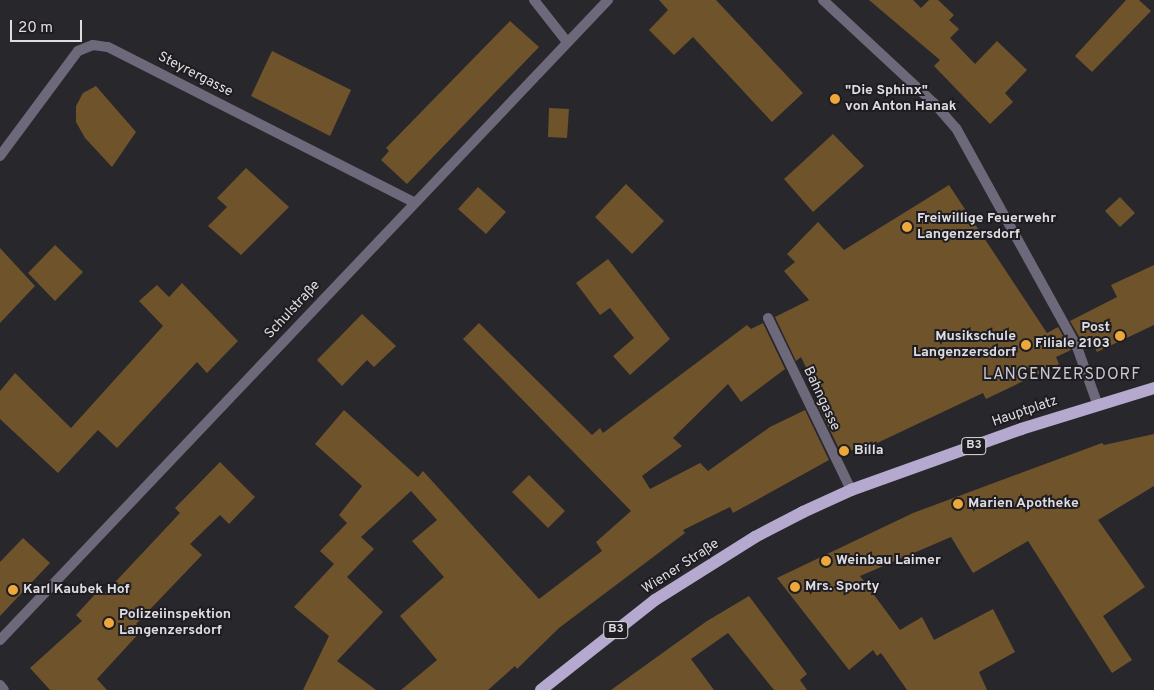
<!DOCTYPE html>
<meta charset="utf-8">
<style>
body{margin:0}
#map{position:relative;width:1154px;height:690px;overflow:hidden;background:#28272c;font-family:Overpass,sans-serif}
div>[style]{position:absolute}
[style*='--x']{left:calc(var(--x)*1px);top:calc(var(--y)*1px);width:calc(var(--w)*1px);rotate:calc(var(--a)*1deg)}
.building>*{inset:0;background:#6f532b}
.street>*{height:10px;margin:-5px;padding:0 5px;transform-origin:5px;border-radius:5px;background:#6e687b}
.primary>*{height:12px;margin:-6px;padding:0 6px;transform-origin:6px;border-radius:6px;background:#b5a9d0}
.dots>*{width:14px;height:14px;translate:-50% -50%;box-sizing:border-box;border:2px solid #1f1d22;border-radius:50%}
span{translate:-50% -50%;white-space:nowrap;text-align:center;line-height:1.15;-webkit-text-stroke:4px #1f1d22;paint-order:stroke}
.shield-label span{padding:1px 4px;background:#1f1d22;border:1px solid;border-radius:4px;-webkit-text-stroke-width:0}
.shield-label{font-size:12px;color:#dedde1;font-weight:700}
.street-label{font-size:14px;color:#dedde1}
.poi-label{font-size:14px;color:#dedde1;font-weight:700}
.left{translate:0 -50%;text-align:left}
.right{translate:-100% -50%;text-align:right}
.quarter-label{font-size:16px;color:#cac7cf;letter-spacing:1px}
.scale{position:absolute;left:10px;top:20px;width:72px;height:22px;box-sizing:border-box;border:2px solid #dedde1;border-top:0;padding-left:6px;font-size:15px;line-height:18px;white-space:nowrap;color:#dedde1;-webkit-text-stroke:4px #1f1d22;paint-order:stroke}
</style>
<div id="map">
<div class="building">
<i style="clip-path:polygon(659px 0,716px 0,803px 93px,772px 122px,693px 37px,674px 55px,649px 30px,668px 10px)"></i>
<i style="clip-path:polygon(869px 0,913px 0,921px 8px,929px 0,938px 0,954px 15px,949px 20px,959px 29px,950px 38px,975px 64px,997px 41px,1027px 70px,1005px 93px,1013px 102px,990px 124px,934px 66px,940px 60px)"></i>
<i style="clip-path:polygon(1126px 0,1139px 0,1151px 11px,1092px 72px,1075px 56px)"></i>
<i style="clip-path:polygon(510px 21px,539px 47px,407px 184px,381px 160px,389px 151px,386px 148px)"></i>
<i style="clip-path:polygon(272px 51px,351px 90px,330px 136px,251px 96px)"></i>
<i style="clip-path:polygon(96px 86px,136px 132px,112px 167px,85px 138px,76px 122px,76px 106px,83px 93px)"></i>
<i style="clip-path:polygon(549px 108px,569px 109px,567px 138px,548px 137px)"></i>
<i style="clip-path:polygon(833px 134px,864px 166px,813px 212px,784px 179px)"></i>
<i style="clip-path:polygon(246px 168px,289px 207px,241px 255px,208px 226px,227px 207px,217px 198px)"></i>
<i style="clip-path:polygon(626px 184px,664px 221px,632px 254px,595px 217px)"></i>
<i style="clip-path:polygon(949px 185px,1047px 333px,1058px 327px,1071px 350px,1056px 357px,1059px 364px,986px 399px,983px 393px,875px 444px,841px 453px,817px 403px,822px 401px,801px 357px,796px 361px,775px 317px,809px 300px,784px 271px,795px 262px,787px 254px,818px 222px,844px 250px)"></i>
<i style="clip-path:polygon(478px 187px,506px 212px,486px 234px,458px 209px)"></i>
<i style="clip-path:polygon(1120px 197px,1135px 213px,1120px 227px,1105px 211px)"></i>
<i style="clip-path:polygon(55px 245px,83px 272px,55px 301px,28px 273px)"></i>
<i style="clip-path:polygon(0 248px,35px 286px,0 323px)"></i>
<i style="clip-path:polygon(608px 259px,670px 339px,630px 375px,613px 356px,634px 338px,610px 308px,600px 315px,576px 283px)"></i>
<i style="clip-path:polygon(1154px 265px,1154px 325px,1097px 352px,1092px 341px,1084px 345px,1070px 321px,1117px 297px,1111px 285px)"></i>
<i style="clip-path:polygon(182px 283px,238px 341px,207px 373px,197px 362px,117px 448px,98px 430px,58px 473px,0 419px,0 391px,15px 373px,71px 428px,163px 326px,139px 301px,157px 285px,169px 297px)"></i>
<i style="clip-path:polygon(362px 314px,396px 346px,374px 367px,367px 360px,342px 386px,317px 360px)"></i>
<i style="clip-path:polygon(479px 323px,592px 435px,600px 428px,603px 433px,747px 325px,751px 329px,763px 323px,785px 369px,741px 402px,728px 384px,673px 438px,682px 446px,642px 476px,650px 489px,700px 463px,708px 471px,770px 427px,805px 410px,829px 460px,733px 513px,730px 507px,683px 530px,685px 533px,559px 628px,517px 669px,515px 666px,488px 690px,401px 690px,437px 660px,400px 616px,444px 577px,412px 541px,437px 520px,411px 491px,361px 537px,374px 549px,347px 577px,383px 612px,337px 661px,376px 690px,303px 690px,329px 636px,294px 607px,334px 564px,320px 551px,347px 523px,339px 515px,362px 486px,315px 444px,344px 410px,418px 477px,423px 471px,539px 599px,602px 551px,596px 542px,631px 511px,463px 339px)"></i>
<i style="clip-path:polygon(1154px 434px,1154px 486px,1098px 520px,1145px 587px,1103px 616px,1132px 660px,1112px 673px,1028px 541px,973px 573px,951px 537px,860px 576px,900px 630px,922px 617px,934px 640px,993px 609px,1015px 652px,979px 672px,987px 690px,907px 690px,881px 653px,877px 656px,873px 650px,849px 670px,777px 578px,913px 513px,1102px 443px,1104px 445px)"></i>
<i style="clip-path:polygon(220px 462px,255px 497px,229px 524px,220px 515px,190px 544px,202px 555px,136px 624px,142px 630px,97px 679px,107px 690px,50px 690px,30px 668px,82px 621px,76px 615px,99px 590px,104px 594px,180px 513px,175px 508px)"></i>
<i style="clip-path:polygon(529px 475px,565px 511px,548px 528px,512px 492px)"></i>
<i style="clip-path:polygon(23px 538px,50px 563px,0 616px,0 562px)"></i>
<i style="clip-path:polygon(749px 596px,807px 674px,800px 680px,807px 690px,774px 690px,728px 633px,691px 659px,714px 690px,611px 690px,707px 621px)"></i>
</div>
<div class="street">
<i style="--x:534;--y:0;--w:53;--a:51.8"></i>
<i style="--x:823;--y:0;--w:151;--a:42.9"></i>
<i style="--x:934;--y:103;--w:33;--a:49"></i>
<i style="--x:956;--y:128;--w:250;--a:61.1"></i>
<i style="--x:1077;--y:347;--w:59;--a:70.3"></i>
<i style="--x:0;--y:156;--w:131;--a:-53.4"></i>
<i style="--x:78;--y:51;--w:16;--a:-22"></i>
<i style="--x:93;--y:45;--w:15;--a:8"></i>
<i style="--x:108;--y:47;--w:343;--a:26.9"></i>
<i style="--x:768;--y:318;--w:191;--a:64.2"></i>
<i style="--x:0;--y:640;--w:883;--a:-46.47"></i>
<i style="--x:0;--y:685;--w:6;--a:51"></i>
</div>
<div class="primary">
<i style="--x:541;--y:690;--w:145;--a:-38.3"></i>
<i style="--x:655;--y:600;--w:118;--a:-32.2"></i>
<i style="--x:755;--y:537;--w:54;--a:-27.5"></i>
<i style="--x:803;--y:512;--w:53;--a:-24.6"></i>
<i style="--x:851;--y:490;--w:181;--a:-19.7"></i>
<i style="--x:1021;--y:429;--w:139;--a:-17.1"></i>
</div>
<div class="dots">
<i style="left:835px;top:99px;background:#eda83c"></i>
<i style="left:907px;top:227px;background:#eda83c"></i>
<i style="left:1120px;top:336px;background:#eda83c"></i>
<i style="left:1026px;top:345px;background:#eda83c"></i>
<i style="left:844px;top:451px;background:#eda83c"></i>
<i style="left:958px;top:504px;background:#eda83c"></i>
<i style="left:826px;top:561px;background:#eda83c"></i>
<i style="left:795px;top:587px;background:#eda83c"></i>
<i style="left:13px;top:590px;background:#eda83c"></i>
<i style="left:109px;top:623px;background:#eda83c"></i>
</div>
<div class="shield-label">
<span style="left:974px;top:446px">B3</span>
<span style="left:616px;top:630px">B3</span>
</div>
<div class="street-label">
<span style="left:195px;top:75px;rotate:27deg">Steyrergasse</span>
<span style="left:293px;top:310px;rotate:-47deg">Schulstraße</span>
<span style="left:821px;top:399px;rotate:65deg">Bahngasse</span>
<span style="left:1025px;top:412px;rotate:-19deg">Hauptplatz</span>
<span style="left:681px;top:567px;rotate:-33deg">Wiener Straße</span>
</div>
<div class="poi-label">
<span class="left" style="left:845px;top:99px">"Die Sphinx"<br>von Anton Hanak</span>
<span class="left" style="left:917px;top:227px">Freiwillige Feuerwehr<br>Langenzersdorf</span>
<span class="right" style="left:1110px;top:336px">Post<br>Filiale 2103</span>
<span class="right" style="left:1016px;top:345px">Musikschule<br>Langenzersdorf</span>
<span class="left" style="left:854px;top:451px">Billa</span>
<span class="left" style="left:968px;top:504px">Marien Apotheke</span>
<span class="left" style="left:836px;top:561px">Weinbau Laimer</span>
<span class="left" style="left:805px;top:587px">Mrs. Sporty</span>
<span class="left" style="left:23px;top:590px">Karl Kaubek Hof</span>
<span class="left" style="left:119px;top:623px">Polizeiinspektion<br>Langenzersdorf</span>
</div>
<div class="quarter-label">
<span style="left:1062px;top:375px">LANGENZERSDORF</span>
</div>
<div class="scale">20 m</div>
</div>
